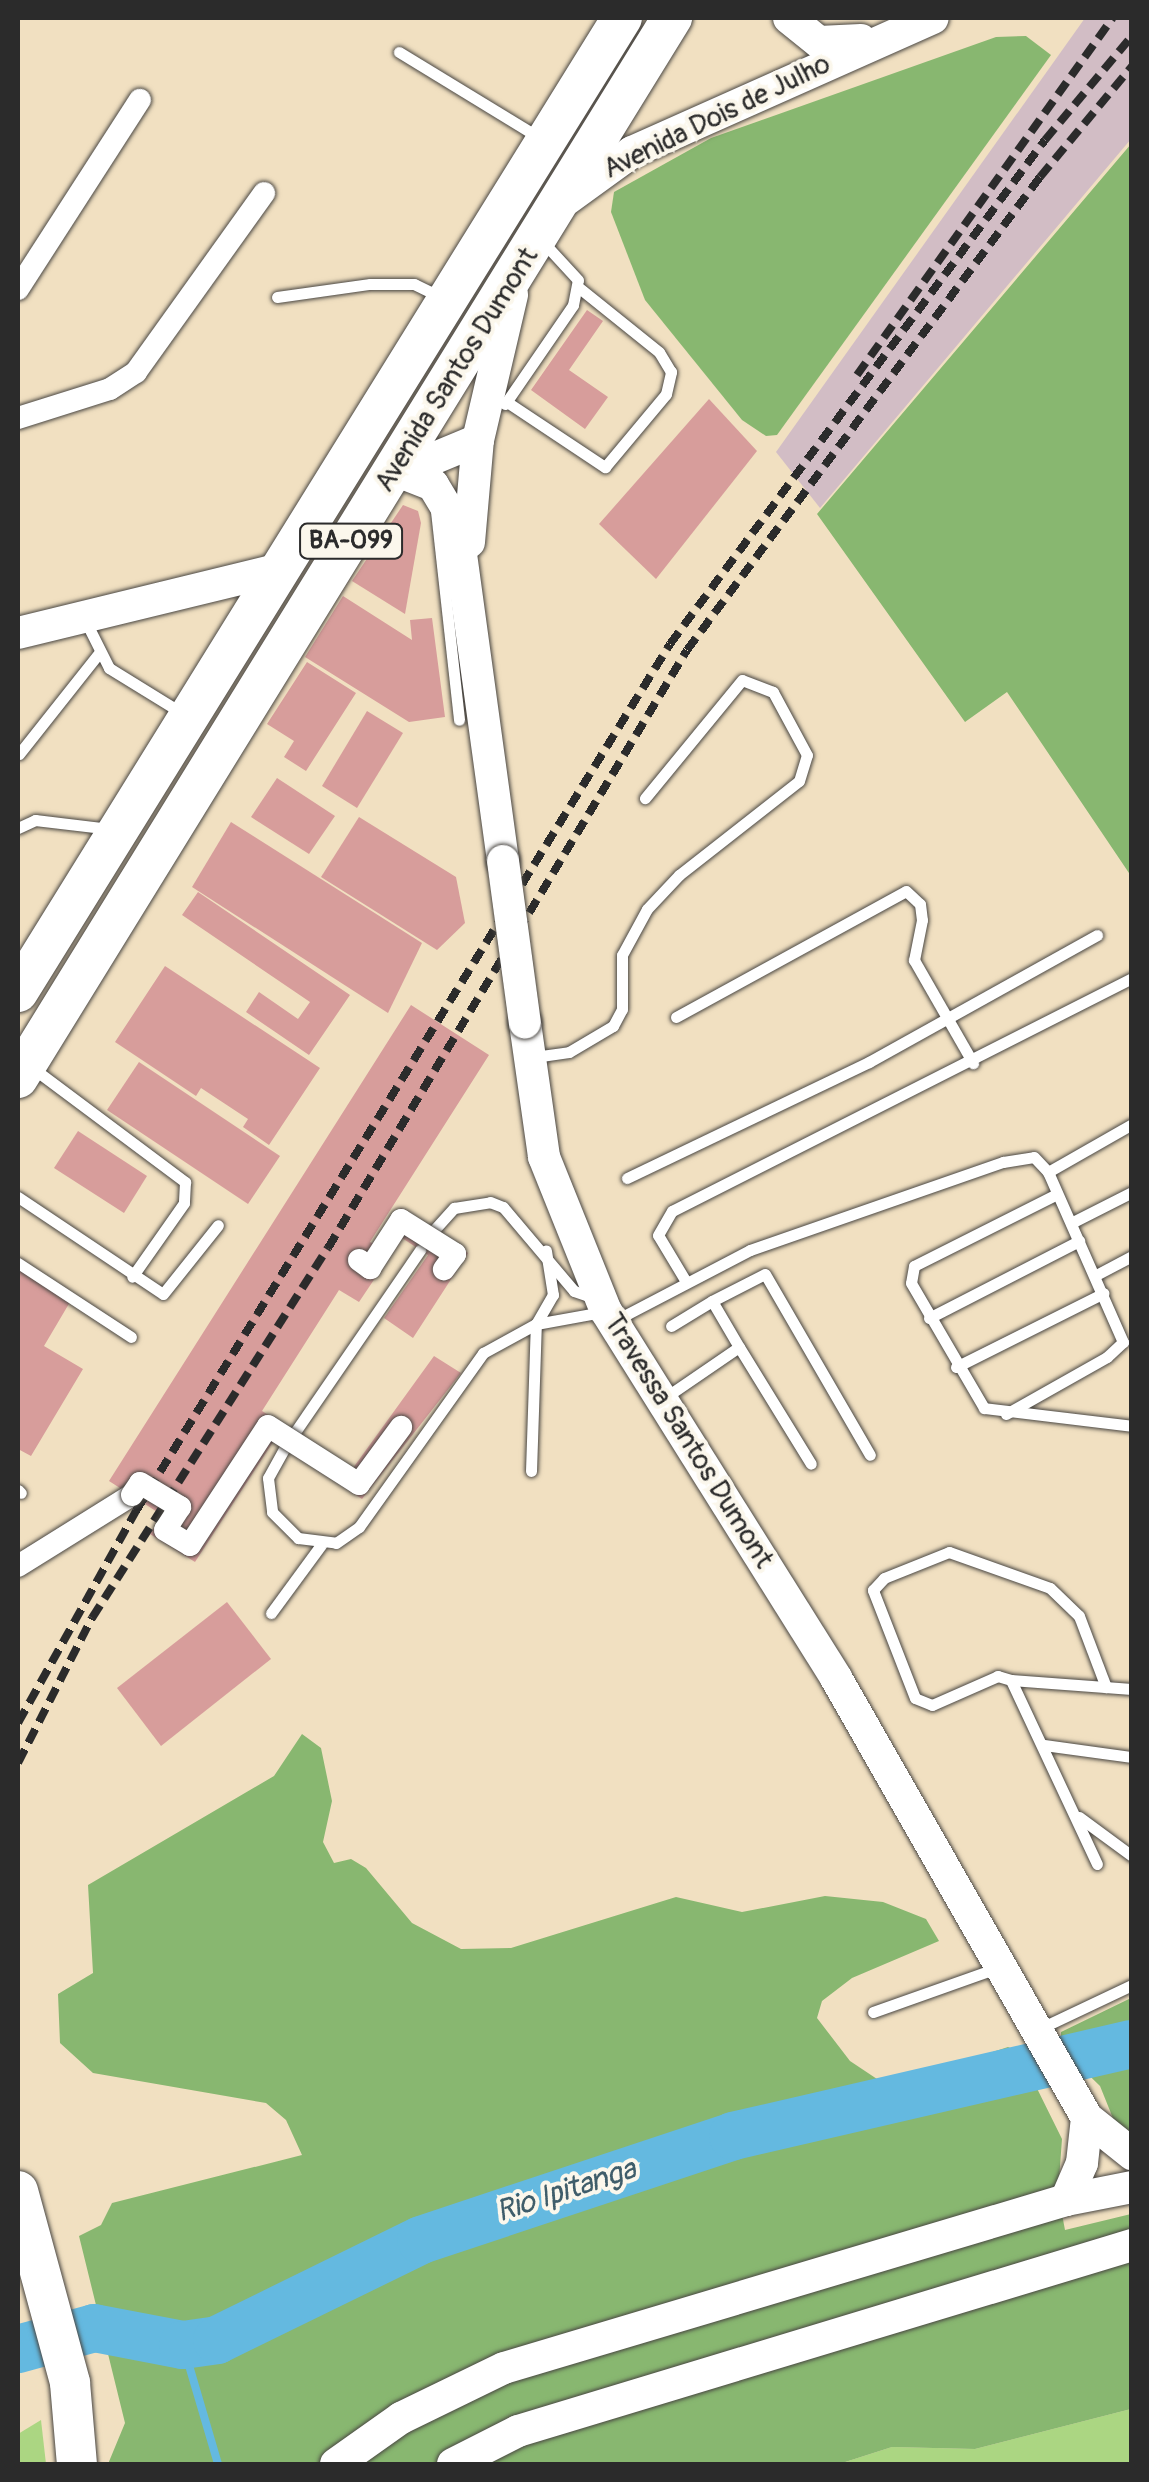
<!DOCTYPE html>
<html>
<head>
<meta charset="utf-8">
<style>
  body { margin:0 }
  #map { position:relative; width:1149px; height:2482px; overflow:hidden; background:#f1e0c1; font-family:Pangolin,sans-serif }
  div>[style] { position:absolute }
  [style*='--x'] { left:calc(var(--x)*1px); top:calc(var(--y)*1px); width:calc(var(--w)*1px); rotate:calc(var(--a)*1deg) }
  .industrial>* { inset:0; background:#d2bdc5 }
  .green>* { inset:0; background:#abd682 }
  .forest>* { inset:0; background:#88b770 }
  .stream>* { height:8px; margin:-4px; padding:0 4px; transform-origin:4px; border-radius:4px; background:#64b9e0 }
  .river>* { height:48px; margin:-24px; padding:0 24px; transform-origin:24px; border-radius:24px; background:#64b9e0 }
  .building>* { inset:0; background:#d79d9b }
  .roads { filter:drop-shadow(0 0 2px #494642) drop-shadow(0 0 2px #494642) }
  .lane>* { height:11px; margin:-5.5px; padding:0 5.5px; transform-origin:5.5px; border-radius:5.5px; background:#fff }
  .street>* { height:22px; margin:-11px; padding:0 11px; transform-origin:11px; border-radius:11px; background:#fff }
  .secondary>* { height:32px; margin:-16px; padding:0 16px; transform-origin:16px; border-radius:16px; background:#fff }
  .highway>* { height:40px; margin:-20px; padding:0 20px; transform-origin:20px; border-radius:20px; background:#fff }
  .rail>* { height:8px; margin-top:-4px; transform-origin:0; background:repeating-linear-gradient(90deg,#2b2b2b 0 15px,transparent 0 23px) }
  .bridges { filter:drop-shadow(0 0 2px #494642) drop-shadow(0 0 2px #494642) }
  .street-bridge>* { height:22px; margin:-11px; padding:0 11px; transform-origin:11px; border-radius:11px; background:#fff }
  .secondary-bridge>* { height:32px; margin:-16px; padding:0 16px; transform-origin:16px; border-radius:16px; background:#fff }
  span { translate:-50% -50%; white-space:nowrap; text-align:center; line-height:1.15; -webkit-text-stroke:8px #fbf7ec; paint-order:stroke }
  .shield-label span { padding:2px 8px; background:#fbf7ec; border:2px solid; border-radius:8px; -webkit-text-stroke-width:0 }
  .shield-label { font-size:25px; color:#2b2b2b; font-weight:700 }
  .street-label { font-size:28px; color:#2b2b2b }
  .water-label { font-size:30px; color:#3f5d6a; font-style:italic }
  .frame { position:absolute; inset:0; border:20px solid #2b2b2b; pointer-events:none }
</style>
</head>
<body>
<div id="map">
  <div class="industrial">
    <div style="clip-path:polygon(1085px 18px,1131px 18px,1131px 139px,820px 508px,776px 452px)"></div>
  </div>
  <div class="green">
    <div style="clip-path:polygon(1131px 2409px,1131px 2464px,839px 2464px,892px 2447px,975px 2449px)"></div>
    <div style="clip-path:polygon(41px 2420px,46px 2464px,18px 2464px,18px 2434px)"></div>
  </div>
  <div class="forest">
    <div style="clip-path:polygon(1026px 36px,1051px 55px,777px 435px,766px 436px,742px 420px,645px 300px,611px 212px,614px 192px,711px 138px,996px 37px)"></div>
    <div style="clip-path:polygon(1131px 144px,1131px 876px,1007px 692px,965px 722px,817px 514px)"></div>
    <div style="clip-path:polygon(302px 1734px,321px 1748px,332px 1801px,323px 1842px,334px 1863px,351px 1859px,366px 1868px,412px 1923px,461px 1949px,511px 1948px,676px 1897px,742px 1912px,825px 1896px,883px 1902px,926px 1919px,939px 1941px,852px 1978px,822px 2001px,817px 2018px,850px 2061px,877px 2079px,910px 2079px,1008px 2047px,1019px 2052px,1062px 2139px,1058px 2193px,1065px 2230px,1131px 2214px,1131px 2409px,975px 2449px,892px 2447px,839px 2464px,108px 2464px,125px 2423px,79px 2236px,101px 2225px,112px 2203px,302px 2155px,286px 2120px,266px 2103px,93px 2073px,60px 2043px,58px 1994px,93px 1973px,88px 1885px,274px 1776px)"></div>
    <div style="clip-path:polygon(1131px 1998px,1131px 2163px,1100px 2086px,1061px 2048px,1061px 2032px)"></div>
  </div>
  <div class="stream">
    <div style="--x:183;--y:2345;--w:124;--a:73.6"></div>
  </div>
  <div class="river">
    <div style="--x:18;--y:2349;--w:79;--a:-15.4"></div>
    <div style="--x:94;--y:2328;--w:91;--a:10.8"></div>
    <div style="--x:183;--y:2345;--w:34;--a:-8"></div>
    <div style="--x:217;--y:2340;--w:227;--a:-26.1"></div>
    <div style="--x:421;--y:2240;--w:329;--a:-18.4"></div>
    <div style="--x:733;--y:2136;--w:409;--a:-13"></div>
  </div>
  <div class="building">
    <div style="clip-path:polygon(587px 310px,603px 321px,569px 370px,608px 397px,585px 429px,531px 390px)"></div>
    <div style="clip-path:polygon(709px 399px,757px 451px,656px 579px,599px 524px)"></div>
    <div style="clip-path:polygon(403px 505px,418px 511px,421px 523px,405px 614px,352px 581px)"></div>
    <div style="clip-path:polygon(343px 596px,412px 640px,410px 620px,432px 618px,445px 717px,409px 722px,305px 657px)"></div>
    <div style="clip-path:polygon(307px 662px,356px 693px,306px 771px,284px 757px,294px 741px,267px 724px)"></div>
    <div style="clip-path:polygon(367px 711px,403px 733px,357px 808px,322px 786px)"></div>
    <div style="clip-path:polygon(277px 778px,335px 816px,309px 854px,251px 817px)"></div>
    <div style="clip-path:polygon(359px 817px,456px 877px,465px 923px,437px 950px,321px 877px)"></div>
    <div style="clip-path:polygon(231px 822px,422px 943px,388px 1013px,192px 887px)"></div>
    <div style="clip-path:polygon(198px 892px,350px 995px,309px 1055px,246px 1012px,259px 992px,298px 1019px,310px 1002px,182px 915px)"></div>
    <div style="clip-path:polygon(165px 966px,320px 1068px,269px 1145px,243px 1127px,248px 1119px,201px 1088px,196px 1096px,115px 1042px)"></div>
    <div style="clip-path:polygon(411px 1005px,489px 1055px,370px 1242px,376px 1245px,401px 1208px,468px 1253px,413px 1338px,384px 1318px,428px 1255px,402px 1238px,359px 1302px,339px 1290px,262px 1411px,353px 1468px,434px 1356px,461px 1373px,362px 1499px,273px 1442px,195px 1562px,150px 1534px,162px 1515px,109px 1481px)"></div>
    <div style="clip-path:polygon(139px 1062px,280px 1156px,248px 1204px,107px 1110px)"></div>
    <div style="clip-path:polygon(78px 1131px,147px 1176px,124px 1213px,54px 1168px)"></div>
    <div style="clip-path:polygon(18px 1268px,70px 1302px,44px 1346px,83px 1369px,31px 1456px,18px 1449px)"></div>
    <div style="clip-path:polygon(227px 1602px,271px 1659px,161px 1746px,117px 1688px)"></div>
  </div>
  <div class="roads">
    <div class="lane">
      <div style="--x:399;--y:52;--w:163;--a:31.4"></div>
      <div style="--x:277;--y:297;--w:94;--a:-8"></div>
      <div style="--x:370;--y:284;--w:44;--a:0"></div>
      <div style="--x:414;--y:284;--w:28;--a:26"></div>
      <div style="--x:507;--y:402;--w:118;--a:33.6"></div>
      <div style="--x:605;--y:467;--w:95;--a:-50.1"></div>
      <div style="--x:666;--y:394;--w:23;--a:-77"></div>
      <div style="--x:671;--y:372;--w:23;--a:-121"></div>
      <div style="--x:659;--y:352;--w:105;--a:-141.2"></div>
      <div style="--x:505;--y:404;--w:120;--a:-55.5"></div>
      <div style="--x:573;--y:305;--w:25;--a:-79"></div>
      <div style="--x:578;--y:280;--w:50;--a:-132.6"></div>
      <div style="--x:436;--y:511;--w:210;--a:83.7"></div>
      <div style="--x:84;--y:618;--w:56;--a:63.4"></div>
      <div style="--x:109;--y:668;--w:86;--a:31.7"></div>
      <div style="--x:19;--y:754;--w:129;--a:-51.6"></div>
      <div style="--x:18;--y:828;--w:19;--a:-25"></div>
      <div style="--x:35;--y:820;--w:77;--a:6.8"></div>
      <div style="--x:676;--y:1017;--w:262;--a:-28.7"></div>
      <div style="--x:906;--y:891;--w:19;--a:43"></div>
      <div style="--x:920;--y:904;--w:16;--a:83"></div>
      <div style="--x:922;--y:920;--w:41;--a:101.3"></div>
      <div style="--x:914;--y:960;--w:119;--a:60.2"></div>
      <div style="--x:534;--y:1057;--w:35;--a:-8"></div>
      <div style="--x:569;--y:1052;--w:51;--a:-30.6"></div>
      <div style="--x:613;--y:1026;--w:19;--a:-62"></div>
      <div style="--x:622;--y:1009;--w:54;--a:-90"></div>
      <div style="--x:622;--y:955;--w:52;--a:-61.5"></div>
      <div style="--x:647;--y:909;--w:47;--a:-46.7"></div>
      <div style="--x:679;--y:875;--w:152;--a:-38.1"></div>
      <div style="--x:799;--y:781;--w:27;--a:-73"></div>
      <div style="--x:807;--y:755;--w:72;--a:-118.4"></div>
      <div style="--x:773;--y:692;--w:33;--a:-159"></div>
      <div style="--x:742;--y:680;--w:153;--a:129.4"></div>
      <div style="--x:34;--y:1069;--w:189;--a:36.8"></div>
      <div style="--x:185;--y:1182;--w:21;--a:93"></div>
      <div style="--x:184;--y:1203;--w:90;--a:125.1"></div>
      <div style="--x:1048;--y:1172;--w:97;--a:-29.7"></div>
      <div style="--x:627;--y:1178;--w:268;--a:-25.6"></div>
      <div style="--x:869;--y:1062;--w:261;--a:-29.1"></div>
      <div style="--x:1057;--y:1194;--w:160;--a:153.3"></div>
      <div style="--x:914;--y:1266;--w:17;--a:100"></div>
      <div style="--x:911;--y:1283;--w:145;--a:59.7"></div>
      <div style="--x:984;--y:1408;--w:149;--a:6.9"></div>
      <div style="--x:18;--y:1197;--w:174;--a:33.8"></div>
      <div style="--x:163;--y:1294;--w:88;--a:-51.4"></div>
      <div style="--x:1071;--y:1223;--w:68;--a:-26.9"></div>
      <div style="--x:434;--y:1230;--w:30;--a:-48"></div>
      <div style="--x:454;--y:1208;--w:36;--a:-9"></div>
      <div style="--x:490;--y:1202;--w:14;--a:21"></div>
      <div style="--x:503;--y:1207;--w:110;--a:49.8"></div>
      <div style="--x:574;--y:1291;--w:24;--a:19"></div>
      <div style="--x:18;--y:1263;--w:135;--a:33.2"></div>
      <div style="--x:1096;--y:1275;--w:41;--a:-27.8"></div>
      <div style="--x:685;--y:1280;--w:52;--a:-121"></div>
      <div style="--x:658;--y:1235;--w:28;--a:-60"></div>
      <div style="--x:672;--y:1211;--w:516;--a:-26.86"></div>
      <div style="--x:929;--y:1318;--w:169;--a:-27.2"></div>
      <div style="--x:616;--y:1320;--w:151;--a:-27.6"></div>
      <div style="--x:750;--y:1250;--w:268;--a:-19.2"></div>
      <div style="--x:1003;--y:1162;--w:31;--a:-9"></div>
      <div style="--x:1034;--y:1157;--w:21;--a:47"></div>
      <div style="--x:1048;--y:1172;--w:186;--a:66.2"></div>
      <div style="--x:1123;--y:1342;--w:22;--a:137"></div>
      <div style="--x:1107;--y:1357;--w:116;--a:150.6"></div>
      <div style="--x:671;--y:1326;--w:48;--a:-31.4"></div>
      <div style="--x:739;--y:1347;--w:137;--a:58.4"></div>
      <div style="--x:956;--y:1367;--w:165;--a:-26.6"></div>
      <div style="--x:663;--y:1399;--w:92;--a:-34.4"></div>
      <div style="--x:739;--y:1347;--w:53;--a:-120.4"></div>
      <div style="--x:712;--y:1301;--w:59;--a:-27"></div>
      <div style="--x:765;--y:1274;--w:209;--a:59.9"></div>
      <div style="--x:295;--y:1432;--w:221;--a:-55.5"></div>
      <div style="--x:284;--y:1449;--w:33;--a:119"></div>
      <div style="--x:268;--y:1478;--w:34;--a:83"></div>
      <div style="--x:272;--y:1512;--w:37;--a:45"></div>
      <div style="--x:298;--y:1538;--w:38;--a:7"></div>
      <div style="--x:336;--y:1543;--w:28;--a:-35"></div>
      <div style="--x:359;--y:1527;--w:214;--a:-54.5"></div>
      <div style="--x:483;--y:1353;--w:60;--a:-28.7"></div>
      <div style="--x:536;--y:1324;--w:68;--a:-10.2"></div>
      <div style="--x:531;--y:1471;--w:147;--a:-88.1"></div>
      <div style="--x:536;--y:1324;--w:34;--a:-60"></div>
      <div style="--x:553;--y:1295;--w:45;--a:-99"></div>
      <div style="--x:18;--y:1490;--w:4;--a:45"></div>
      <div style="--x:271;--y:1613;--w:84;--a:-53.7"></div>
      <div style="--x:1011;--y:1680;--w:121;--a:4.3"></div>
      <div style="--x:1044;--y:1745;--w:89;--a:7.8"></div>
      <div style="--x:1079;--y:1817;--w:66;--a:36.3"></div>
      <div style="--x:1097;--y:1864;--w:203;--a:-115.1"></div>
      <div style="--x:1011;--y:1680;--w:14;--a:-163"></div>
      <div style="--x:998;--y:1676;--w:72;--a:156.3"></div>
      <div style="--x:932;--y:1705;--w:18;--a:-158"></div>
      <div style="--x:915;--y:1698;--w:116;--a:-111.3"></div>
      <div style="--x:873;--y:1590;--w:16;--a:-47"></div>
      <div style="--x:884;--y:1578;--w:70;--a:-21.8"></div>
      <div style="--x:949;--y:1552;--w:107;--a:19.6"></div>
      <div style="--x:1050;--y:1588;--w:40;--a:44"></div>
      <div style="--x:1079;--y:1616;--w:76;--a:69.2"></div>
      <div style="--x:873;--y:2012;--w:132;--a:-19.5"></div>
      <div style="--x:1041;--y:2028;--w:101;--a:-25.3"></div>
    </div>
    <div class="street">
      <div style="--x:18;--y:289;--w:225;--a:-57.2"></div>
      <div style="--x:18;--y:418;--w:96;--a:-17.5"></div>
      <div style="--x:110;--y:389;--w:31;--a:-33"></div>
      <div style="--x:136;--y:372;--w:220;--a:-54.4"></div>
      <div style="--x:18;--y:1566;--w:134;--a:-31.9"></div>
    </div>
    <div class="secondary">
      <div style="--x:789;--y:18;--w:38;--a:39"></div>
      <div style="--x:819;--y:42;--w:42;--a:-2.7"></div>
      <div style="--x:567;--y:199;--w:80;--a:-35.9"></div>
      <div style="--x:632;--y:152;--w:329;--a:-24"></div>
      <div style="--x:395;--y:470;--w:41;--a:21.5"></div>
      <div style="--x:433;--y:485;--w:47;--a:59"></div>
      <div style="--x:457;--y:525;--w:339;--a:82.2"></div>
      <div style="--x:406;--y:470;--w:78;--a:-22.6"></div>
      <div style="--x:469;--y:542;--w:102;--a:-85"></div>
      <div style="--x:478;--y:440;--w:149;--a:-76.8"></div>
      <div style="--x:18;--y:633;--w:274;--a:-13.7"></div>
      <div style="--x:525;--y:1023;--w:135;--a:81.9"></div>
      <div style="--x:544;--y:1157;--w:166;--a:68.1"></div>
      <div style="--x:606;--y:1311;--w:433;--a:57.9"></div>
      <div style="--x:836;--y:1678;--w:507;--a:60.3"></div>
      <div style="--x:1087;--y:2118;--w:58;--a:38.7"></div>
      <div style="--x:1066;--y:2200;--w:40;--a:-66.6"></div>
      <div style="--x:1082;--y:2163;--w:45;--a:-83.7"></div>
      <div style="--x:336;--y:2464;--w:80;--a:-35.3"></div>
      <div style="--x:401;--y:2418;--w:114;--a:-25.9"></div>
      <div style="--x:504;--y:2368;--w:587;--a:-16.64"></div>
      <div style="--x:1066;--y:2200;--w:67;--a:-11.1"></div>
      <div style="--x:453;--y:2464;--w:73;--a:-26.9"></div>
      <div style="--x:518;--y:2431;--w:642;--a:-16.85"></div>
    </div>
    <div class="highway">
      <div style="--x:18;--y:992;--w:1146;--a:-58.2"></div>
      <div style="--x:18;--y:1078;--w:1246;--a:-58.33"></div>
      <div style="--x:18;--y:2191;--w:199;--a:74.8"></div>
      <div style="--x:70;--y:2383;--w:81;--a:85.1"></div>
    </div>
  </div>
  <div class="rail">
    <div style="--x:857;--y:375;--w:439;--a:-54.4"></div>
    <div style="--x:18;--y:1723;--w:243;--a:-60.9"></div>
    <div style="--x:136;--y:1511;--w:1018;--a:-58.37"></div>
    <div style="--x:670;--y:644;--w:628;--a:-53.35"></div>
    <div style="--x:1045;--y:140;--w:136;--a:-50.1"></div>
    <div style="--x:18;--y:1763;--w:163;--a:-63"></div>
    <div style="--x:92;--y:1618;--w:439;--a:-57.5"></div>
    <div style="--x:328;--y:1248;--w:697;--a:-59.02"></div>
    <div style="--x:687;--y:650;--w:590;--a:-53.27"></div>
    <div style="--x:1040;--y:177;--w:144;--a:-50.3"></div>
  </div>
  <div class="bridges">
    <div class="street-bridge">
      <div style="--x:359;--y:1260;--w:14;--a:36"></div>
      <div style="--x:370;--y:1268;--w:57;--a:-57.1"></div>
      <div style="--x:401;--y:1220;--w:64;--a:32.2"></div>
      <div style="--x:455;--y:1254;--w:19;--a:126"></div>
      <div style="--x:132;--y:1495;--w:14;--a:-56"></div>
      <div style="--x:140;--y:1483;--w:47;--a:31"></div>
      <div style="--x:180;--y:1507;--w:27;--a:123"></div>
      <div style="--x:165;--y:1530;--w:29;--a:31"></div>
      <div style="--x:190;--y:1545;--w:142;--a:-56.8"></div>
      <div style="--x:268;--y:1426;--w:108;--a:32.5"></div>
      <div style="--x:359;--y:1484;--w:71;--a:-53.6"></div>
    </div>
    <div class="secondary-bridge">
      <div style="--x:503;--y:861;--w:163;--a:82.3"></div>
    </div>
  </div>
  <div class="shield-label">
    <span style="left:351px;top:541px">BA-099</span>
  </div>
  <div class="street-label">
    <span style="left:717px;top:117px;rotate:-26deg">Avenida Dois de Julho</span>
    <span style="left:457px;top:370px;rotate:-58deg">Avenida Santos Dumont</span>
    <span style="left:688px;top:1441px;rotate:58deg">Travessa Santos Dumont</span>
  </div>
  <div class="water-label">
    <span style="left:566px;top:2191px;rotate:-18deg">Rio Ipitanga</span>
  </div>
  <div class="frame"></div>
</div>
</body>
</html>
